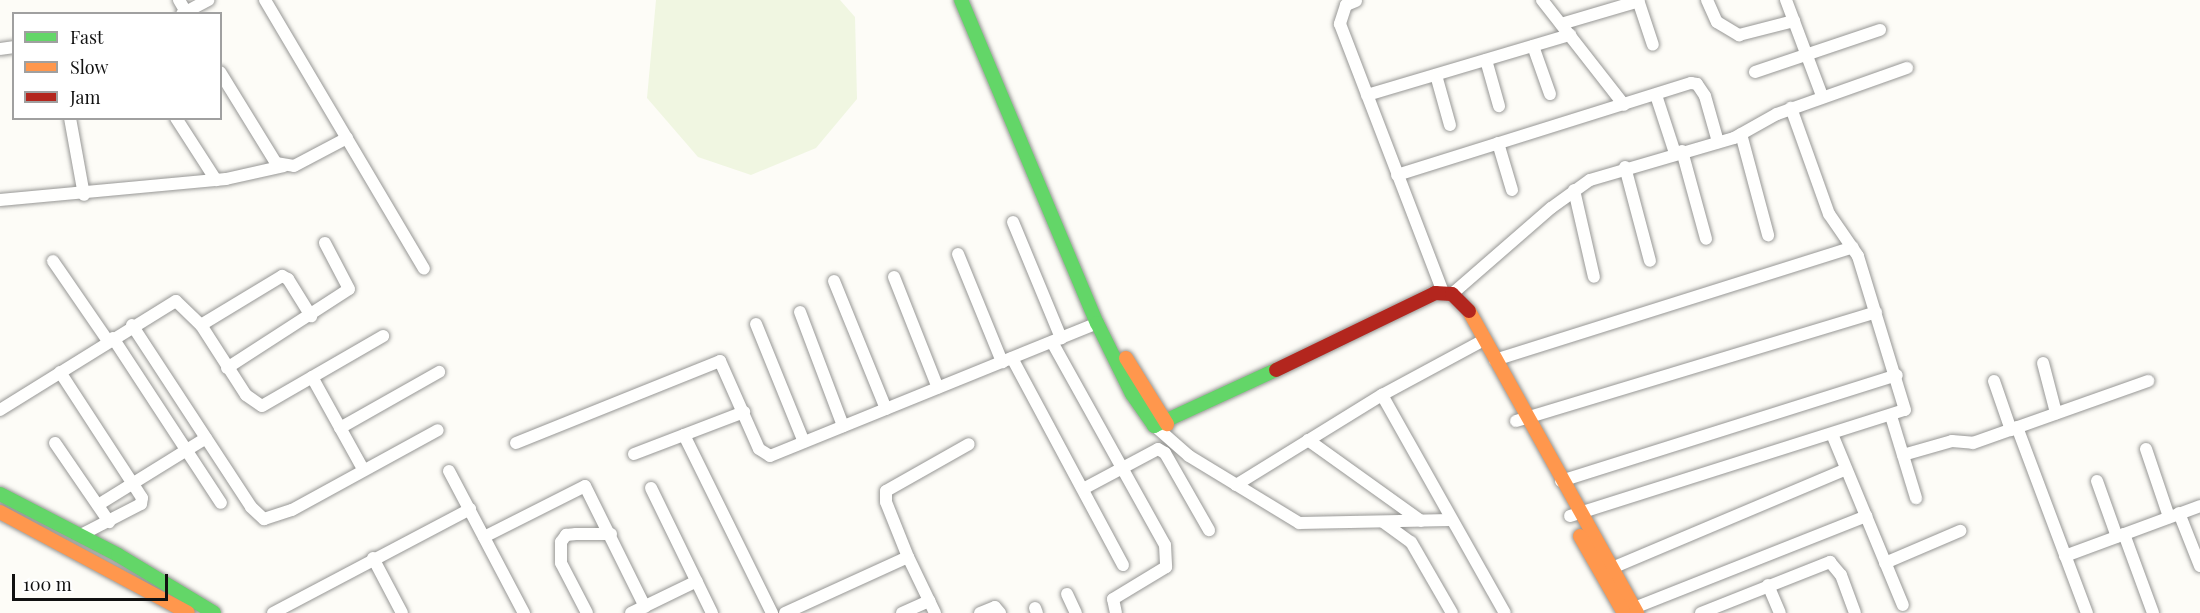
<!DOCTYPE html>
<html>
<head>
<meta charset="utf-8">
<style>
  body { margin:0 }
  #map { position:relative; width:2200px; height:613px; overflow:hidden; background:#fdfcf7; font-family:"Playfair Display",serif }
  div>[style] { position:absolute }
  [style*='--x'] { left:calc(var(--x)*1px); top:calc(var(--y)*1px); width:calc(var(--w)*1px); rotate:calc(var(--a)*1deg) }
  .pitch>* { inset:0; background:#f0f6e1 }
  .roads { filter:drop-shadow(0 0 2px #979795) drop-shadow(0 0 2px #979795) }
  .street>* { height:12px; margin:-6px; padding:0 6px; transform-origin:6px; border-radius:6px; background:#fffffe }
  .fast>* { height:14px; margin:-7px; padding:0 7px; transform-origin:7px; border-radius:7px; background:#63d668 }
  .slow>* { height:14px; margin:-7px; padding:0 7px; transform-origin:7px; border-radius:7px; background:#ff974d }
  .jam>* { height:14px; margin:-7px; padding:0 7px; transform-origin:7px; border-radius:7px; background:#b3261e }
  span { translate:-50% -50%; white-space:nowrap; text-align:center; line-height:1.15; -webkit-text-stroke:6px #fff; paint-order:stroke }
  .legend { position:absolute; left:12px; top:12px; width:210px; height:108px; box-sizing:border-box; background:#fff; border:2px solid #a0a0a0; margin:0; padding:8px 10px; list-style:none; font-size:18px; color:#111 }
  .legend li { display:flex; align-items:center; gap:12px; height:30px }
  .legend b { width:30px; border:2px solid #a0a0a0 }
  .scale { position:absolute; left:12px; top:574px; width:156px; height:27px; box-sizing:border-box; border:3px solid #111; border-top:0; padding-left:8px; font-size:18px; line-height:21px; white-space:nowrap; color:#111; -webkit-text-stroke:4px #fff; paint-order:stroke }
</style>
</head>
<body>
<div id="map">
  <div class="pitch">
    <div style="clip-path:polygon(656px 0,840px 0,855px 17px,857px 99px,816px 148px,751px 175px,698px 157px,647px 98px)"></div>
  </div>
  <div class="roads">
    <div class="street">
      <div style="--x:179;--y:0;--w:16;--a:60"></div>
      <div style="--x:265;--y:0;--w:312;--a:59.4"></div>
      <div style="--x:1542;--y:0;--w:133;--a:52"></div>
      <div style="--x:1638;--y:0;--w:47;--a:71.6"></div>
      <div style="--x:1707;--y:0;--w:24;--a:66"></div>
      <div style="--x:1717;--y:22;--w:26;--a:31"></div>
      <div style="--x:1739;--y:35;--w:57;--a:-14.3"></div>
      <div style="--x:1786;--y:0;--w:103;--a:69.4"></div>
      <div style="--x:1356;--y:1;--w:11;--a:158"></div>
      <div style="--x:1346;--y:5;--w:20;--a:108"></div>
      <div style="--x:1340;--y:24;--w:287;--a:69"></div>
      <div style="--x:182;--y:14;--w:30;--a:-28"></div>
      <div style="--x:1561;--y:24;--w:81;--a:-16.4"></div>
      <div style="--x:1533;--y:46;--w:51;--a:70.5"></div>
      <div style="--x:0;--y:49;--w:14;--a:-8"></div>
      <div style="--x:1486;--y:60;--w:48;--a:74.2"></div>
      <div style="--x:220;--y:72;--w:107;--a:58.4"></div>
      <div style="--x:276;--y:163;--w:18;--a:9"></div>
      <div style="--x:294;--y:166;--w:60;--a:-27.8"></div>
      <div style="--x:1755;--y:72;--w:132;--a:-18.6"></div>
      <div style="--x:1436;--y:75;--w:52;--a:74.4"></div>
      <div style="--x:1367;--y:95;--w:212;--a:-16.5"></div>
      <div style="--x:1656;--y:95;--w:61;--a:71.9"></div>
      <div style="--x:70;--y:118;--w:78;--a:79.7"></div>
      <div style="--x:176;--y:118;--w:74;--a:57.2"></div>
      <div style="--x:1741;--y:134;--w:105;--a:75"></div>
      <div style="--x:1498;--y:143;--w:49;--a:73.4"></div>
      <div style="--x:1682;--y:151;--w:91;--a:74.7"></div>
      <div style="--x:1625;--y:167;--w:97;--a:75.1"></div>
      <div style="--x:1397;--y:175;--w:308;--a:-17.4"></div>
      <div style="--x:1691;--y:83;--w:6;--a:9"></div>
      <div style="--x:1697;--y:84;--w:14;--a:56"></div>
      <div style="--x:1705;--y:96;--w:48;--a:74.2"></div>
      <div style="--x:1574;--y:190;--w:89;--a:77.1"></div>
      <div style="--x:0;--y:200;--w:227;--a:-5.3"></div>
      <div style="--x:226;--y:179;--w:59;--a:-12.6"></div>
      <div style="--x:1013;--y:222;--w:126;--a:67.5"></div>
      <div style="--x:958;--y:254;--w:117;--a:67.8"></div>
      <div style="--x:53;--y:261;--w:97;--a:55.5"></div>
      <div style="--x:894;--y:277;--w:119;--a:68.4"></div>
      <div style="--x:834;--y:281;--w:138;--a:67.9"></div>
      <div style="--x:1452;--y:294;--w:131;--a:-41"></div>
      <div style="--x:1551;--y:208;--w:48;--a:-35.7"></div>
      <div style="--x:1590;--y:180;--w:150;--a:-16.3"></div>
      <div style="--x:1734;--y:138;--w:49;--a:-29.2"></div>
      <div style="--x:1777;--y:114;--w:138;--a:-19.5"></div>
      <div style="--x:800;--y:312;--w:122;--a:69.3"></div>
      <div style="--x:756;--y:324;--w:127;--a:67.9"></div>
      <div style="--x:132;--y:325;--w:217;--a:56.8"></div>
      <div style="--x:251;--y:507;--w:18;--a:43"></div>
      <div style="--x:264;--y:519;--w:29;--a:-18"></div>
      <div style="--x:292;--y:510;--w:166;--a:-28.7"></div>
      <div style="--x:201;--y:325;--w:95;--a:-31.2"></div>
      <div style="--x:282;--y:276;--w:7;--a:27"></div>
      <div style="--x:288;--y:279;--w:44;--a:58.1"></div>
      <div style="--x:113;--y:338;--w:197;--a:56.8"></div>
      <div style="--x:1052;--y:342;--w:232;--a:60.9"></div>
      <div style="--x:1165;--y:545;--w:22;--a:87"></div>
      <div style="--x:1166;--y:567;--w:62;--a:148.9"></div>
      <div style="--x:1113;--y:599;--w:14;--a:78"></div>
      <div style="--x:1012;--y:358;--w:235;--a:61.8"></div>
      <div style="--x:1495;--y:360;--w:375;--a:-17.5"></div>
      <div style="--x:2043;--y:363;--w:52;--a:75.4"></div>
      <div style="--x:227;--y:368;--w:145;--a:-32.9"></div>
      <div style="--x:349;--y:289;--w:52;--a:-117.6"></div>
      <div style="--x:60;--y:372;--w:150;--a:56.9"></div>
      <div style="--x:142;--y:498;--w:6;--a:99"></div>
      <div style="--x:141;--y:504;--w:68;--a:152.7"></div>
      <div style="--x:312;--y:377;--w:105;--a:61"></div>
      <div style="--x:1994;--y:381;--w:52;--a:70.9"></div>
      <div style="--x:1382;--y:395;--w:250;--a:60.6"></div>
      <div style="--x:0;--y:410;--w:207;--a:-31.8"></div>
      <div style="--x:176;--y:301;--w:35;--a:44"></div>
      <div style="--x:201;--y:325;--w:83;--a:57.3"></div>
      <div style="--x:246;--y:395;--w:19;--a:35"></div>
      <div style="--x:262;--y:406;--w:140;--a:-30"></div>
      <div style="--x:1891;--y:416;--w:86;--a:73"></div>
      <div style="--x:1516;--y:421;--w:376;--a:-16.8"></div>
      <div style="--x:1156;--y:427;--w:44;--a:41.3"></div>
      <div style="--x:1189;--y:456;--w:129;--a:31.3"></div>
      <div style="--x:1299;--y:523;--w:152;--a:-1.1"></div>
      <div style="--x:2017;--y:427;--w:199;--a:69.4"></div>
      <div style="--x:340;--y:428;--w:114;--a:-29.5"></div>
      <div style="--x:1832;--y:434;--w:185;--a:67.5"></div>
      <div style="--x:684;--y:435;--w:199;--a:63.7"></div>
      <div style="--x:1308;--y:440;--w:139;--a:35.6"></div>
      <div style="--x:55;--y:443;--w:96;--a:55.6"></div>
      <div style="--x:516;--y:443;--w:220;--a:-21.9"></div>
      <div style="--x:720;--y:361;--w:96;--a:66.1"></div>
      <div style="--x:759;--y:449;--w:13;--a:32"></div>
      <div style="--x:770;--y:456;--w:353;--a:-22.1"></div>
      <div style="--x:2146;--y:449;--w:72;--a:71.3"></div>
      <div style="--x:634;--y:454;--w:118;--a:-20.9"></div>
      <div style="--x:1903;--y:455;--w:51;--a:-15.9"></div>
      <div style="--x:1952;--y:441;--w:21;--a:5"></div>
      <div style="--x:1973;--y:443;--w:186;--a:-19.5"></div>
      <div style="--x:449;--y:471;--w:161;--a:62.2"></div>
      <div style="--x:1561;--y:481;--w:352;--a:-17.5"></div>
      <div style="--x:2097;--y:481;--w:59;--a:70.3"></div>
      <div style="--x:1236;--y:485;--w:172;--a:-31.7"></div>
      <div style="--x:1382;--y:395;--w:109;--a:-28.4"></div>
      <div style="--x:651;--y:488;--w:139;--a:64"></div>
      <div style="--x:1083;--y:489;--w:85;--a:-28.1"></div>
      <div style="--x:1158;--y:449;--w:8;--a:30"></div>
      <div style="--x:1165;--y:453;--w:89;--a:60.3"></div>
      <div style="--x:98;--y:505;--w:127;--a:-31.8"></div>
      <div style="--x:2179;--y:513;--w:57;--a:68.4"></div>
      <div style="--x:1570;--y:516;--w:351;--a:-17.6"></div>
      <div style="--x:1905;--y:410;--w:161;--a:-107"></div>
      <div style="--x:1858;--y:256;--w:51;--a:-124.6"></div>
      <div style="--x:1829;--y:214;--w:113;--a:-109.7"></div>
      <div style="--x:1383;--y:522;--w:34;--a:36"></div>
      <div style="--x:1411;--y:542;--w:82;--a:60"></div>
      <div style="--x:2124;--y:534;--w:84;--a:69.8"></div>
      <div style="--x:484;--y:537;--w:113;--a:-26.8"></div>
      <div style="--x:585;--y:486;--w:135;--a:63.6"></div>
      <div style="--x:2065;--y:556;--w:144;--a:-20.3"></div>
      <div style="--x:373;--y:558;--w:62;--a:62.2"></div>
      <div style="--x:1885;--y:563;--w:82;--a:-23.1"></div>
      <div style="--x:1612;--y:568;--w:254;--a:-22.9"></div>
      <div style="--x:1768;--y:585;--w:30;--a:67"></div>
      <div style="--x:1067;--y:594;--w:21;--a:65"></div>
      <div style="--x:1035;--y:608;--w:5;--a:68"></div>
      <div style="--x:1634;--y:608;--w:250;--a:-21.6"></div>
      <div style="--x:273;--y:613;--w:223;--a:-27.8"></div>
      <div style="--x:587;--y:613;--w:56;--a:-117.5"></div>
      <div style="--x:561;--y:563;--w:21;--a:-90"></div>
      <div style="--x:561;--y:542;--w:9;--a:-54"></div>
      <div style="--x:566;--y:535;--w:10;--a:-6"></div>
      <div style="--x:576;--y:534;--w:35;--a:0"></div>
      <div style="--x:631;--y:613;--w:73;--a:-25.9"></div>
      <div style="--x:785;--y:613;--w:135;--a:-24.5"></div>
      <div style="--x:902;--y:613;--w:30;--a:-24"></div>
      <div style="--x:935;--y:613;--w:62;--a:-115.7"></div>
      <div style="--x:908;--y:557;--w:59;--a:-111.8"></div>
      <div style="--x:886;--y:502;--w:11;--a:-90"></div>
      <div style="--x:886;--y:491;--w:95;--a:-29.5"></div>
      <div style="--x:980;--y:613;--w:16;--a:-22"></div>
      <div style="--x:995;--y:607;--w:8;--a:50"></div>
      <div style="--x:1701;--y:613;--w:139;--a:-21.6"></div>
      <div style="--x:1830;--y:562;--w:17;--a:50"></div>
      <div style="--x:1841;--y:575;--w:40;--a:69.8"></div>
    </div>
    <div class="fast">
      <div style="--x:961;--y:0;--w:350;--a:67.2"></div>
      <div style="--x:1097;--y:323;--w:79;--a:63.8"></div>
      <div style="--x:1132;--y:394;--w:39;--a:55"></div>
      <div style="--x:1154;--y:426;--w:134;--a:-24.7"></div>
      <div style="--x:0;--y:494;--w:133;--a:27.3"></div>
      <div style="--x:118;--y:555;--w:112;--a:31.1"></div>
    </div>
    <div class="slow">
      <div style="--x:1469;--y:311;--w:346;--a:60.9"></div>
      <div style="--x:1126;--y:358;--w:78;--a:58.2"></div>
      <div style="--x:0;--y:512;--w:213;--a:28.2"></div>
      <div style="--x:1580;--y:536;--w:89;--a:60.3"></div>
    </div>
    <div class="jam">
      <div style="--x:1276;--y:370;--w:177;--a:-25.8"></div>
      <div style="--x:1435;--y:293;--w:17;--a:3"></div>
      <div style="--x:1452;--y:294;--w:24;--a:45"></div>
    </div>
  </div>
  <ul class="legend">
  <li><b style="height:8px;background:#63d668"></b>Fast</li>
  <li><b style="height:8px;background:#ff974d"></b>Slow</li>
  <li><b style="height:8px;background:#b3261e"></b>Jam</li>
  </ul>
  <div class="scale">100 m</div>
</div>
</body>
</html>
